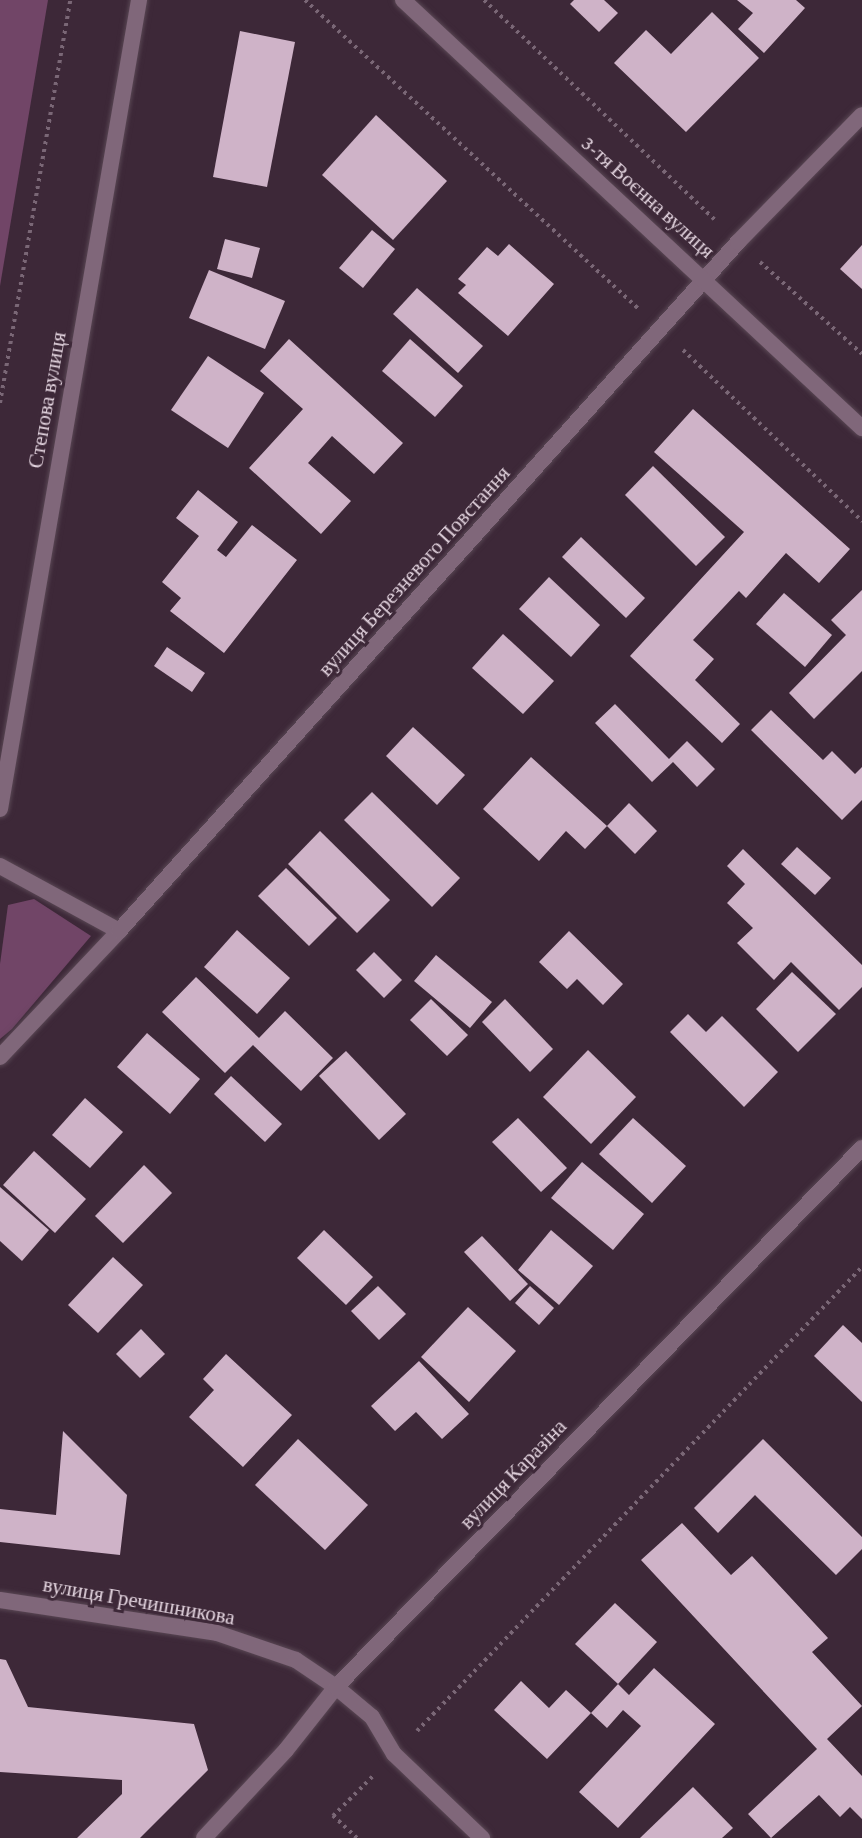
<!DOCTYPE html>
<html>
<head>
<meta charset="utf-8">
<style>
  body { margin:0 }
  #map { position:relative; width:862px; height:1838px; overflow:hidden; background:#3d2838; font-family:"Crimson Pro",serif }
  div>[style] { position:absolute }
  [style*='--x'] { left:calc(var(--x)*1px); top:calc(var(--y)*1px); width:calc(var(--w)*1px); rotate:calc(var(--a)*1deg) }
  .green>* { inset:0; background:#714567 }
  .building>* { inset:0; background:#cfb3c8 }
  .path>* { height:4px; margin-top:-2px; transform-origin:0; background:repeating-linear-gradient(90deg,#7a6776 0 3px,transparent 0 7.5px) }
  .roads { filter:drop-shadow(0 0 2px #594754) drop-shadow(0 0 2px #594754) }
  .service>* { height:16px; margin:-8px; padding:0 8px; transform-origin:8px; border-radius:8px; background:#80677a }
  .minor>* { height:16px; margin:-8px; padding:0 8px; transform-origin:8px; border-radius:8px; background:#80677a }
  .tertiary>* { height:16px; margin:-8px; padding:0 8px; transform-origin:8px; border-radius:8px; background:#80677a }
  .secondary>* { height:16px; margin:-8px; padding:0 8px; transform-origin:8px; border-radius:8px; background:#80677a }
  span { translate:-50% -50%; white-space:nowrap; text-align:center; line-height:1.15; -webkit-text-stroke:6px #3d2838; paint-order:stroke }
  .street-label { font-size:21px; color:#e2d3de }
</style>
</head>
<body>
<div id="map">
  <div class="green">
    <div style="clip-path:polygon(0 0,48px 0,0 286px)"></div>
    <div style="clip-path:polygon(34px 899px,91px 936px,12px 1029px,0 1039px,0 964px,8px 905px)"></div>
  </div>
  <div class="building">
    <div style="clip-path:polygon(574px 0,604px 0,618px 13px,599px 32px,570px 4px)"></div>
    <div style="clip-path:polygon(737px 0,796px 0,805px 8px,764px 53px,738px 29px,753px 13px)"></div>
    <div style="clip-path:polygon(712px 12px,759px 58px,686px 132px,614px 63px,646px 30px,671px 54px)"></div>
    <div style="clip-path:polygon(240px 31px,295px 42px,267px 187px,213px 177px)"></div>
    <div style="clip-path:polygon(376px 115px,447px 181px,393px 240px,322px 175px)"></div>
    <div style="clip-path:polygon(372px 230px,395px 249px,363px 288px,339px 268px)"></div>
    <div style="clip-path:polygon(225px 239px,260px 248px,252px 278px,217px 269px)"></div>
    <div style="clip-path:polygon(509px 244px,554px 284px,508px 336px,458px 293px,466px 285px,458px 279px,487px 247px,498px 256px)"></div>
    <div style="clip-path:polygon(862px 245px,862px 289px,840px 269px)"></div>
    <div style="clip-path:polygon(209px 270px,285px 301px,265px 349px,189px 318px)"></div>
    <div style="clip-path:polygon(417px 288px,483px 346px,458px 373px,393px 314px)"></div>
    <div style="clip-path:polygon(289px 339px,403px 443px,374px 474px,332px 436px,308px 463px,351px 501px,321px 534px,249px 468px,303px 409px,260px 371px)"></div>
    <div style="clip-path:polygon(410px 339px,463px 386px,435px 417px,382px 371px)"></div>
    <div style="clip-path:polygon(208px 356px,264px 393px,228px 448px,171px 410px)"></div>
    <div style="clip-path:polygon(693px 409px,850px 549px,819px 583px,786px 553px,746px 598px,739px 591px,693px 640px,714px 659px,695px 680px,740px 724px,722px 743px,630px 656px,744px 532px,654px 452px)"></div>
    <div style="clip-path:polygon(653px 466px,725px 537px,696px 566px,625px 495px)"></div>
    <div style="clip-path:polygon(198px 490px,238px 522px,217px 550px,226px 557px,252px 525px,297px 560px,224px 653px,170px 611px,181px 598px,162px 582px,199px 536px,176px 518px)"></div>
    <div style="clip-path:polygon(581px 537px,645px 598px,626px 618px,562px 557px)"></div>
    <div style="clip-path:polygon(549px 577px,600px 625px,571px 657px,519px 609px)"></div>
    <div style="clip-path:polygon(862px 590px,862px 671px,814px 719px,789px 693px,846px 635px,831px 620px)"></div>
    <div style="clip-path:polygon(784px 593px,832px 635px,805px 667px,756px 624px)"></div>
    <div style="clip-path:polygon(503px 634px,554px 681px,523px 714px,472px 668px)"></div>
    <div style="clip-path:polygon(167px 647px,205px 673px,192px 692px,154px 666px)"></div>
    <div style="clip-path:polygon(615px 704px,669px 759px,687px 741px,715px 769px,697px 787px,673px 762px,652px 782px,595px 723px)"></div>
    <div style="clip-path:polygon(771px 710px,823px 760px,832px 751px,855px 774px,862px 767px,862px 800px,842px 820px,751px 730px)"></div>
    <div style="clip-path:polygon(413px 727px,465px 775px,437px 805px,386px 756px)"></div>
    <div style="clip-path:polygon(531px 757px,607px 826px,585px 849px,566px 831px,539px 861px,483px 809px)"></div>
    <div style="clip-path:polygon(372px 792px,460px 878px,432px 907px,344px 820px)"></div>
    <div style="clip-path:polygon(629px 803px,657px 831px,635px 854px,607px 826px)"></div>
    <div style="clip-path:polygon(320px 831px,390px 900px,357px 933px,288px 864px)"></div>
    <div style="clip-path:polygon(797px 847px,831px 878px,815px 895px,781px 864px)"></div>
    <div style="clip-path:polygon(743px 849px,862px 965px,862px 987px,839px 1010px,791px 962px,774px 980px,737px 943px,753px 928px,727px 903px,745px 884px,727px 866px)"></div>
    <div style="clip-path:polygon(286px 868px,337px 918px,309px 946px,258px 896px)"></div>
    <div style="clip-path:polygon(237px 930px,290px 978px,257px 1014px,204px 967px)"></div>
    <div style="clip-path:polygon(569px 931px,623px 984px,603px 1005px,577px 979px,567px 989px,539px 962px)"></div>
    <div style="clip-path:polygon(374px 952px,402px 980px,384px 998px,356px 970px)"></div>
    <div style="clip-path:polygon(436px 955px,492px 1002px,470px 1028px,414px 981px)"></div>
    <div style="clip-path:polygon(792px 972px,836px 1014px,798px 1052px,756px 1009px)"></div>
    <div style="clip-path:polygon(196px 977px,259px 1038px,285px 1011px,333px 1058px,301px 1091px,253px 1045px,225px 1073px,162px 1012px)"></div>
    <div style="clip-path:polygon(431px 999px,468px 1035px,447px 1056px,410px 1020px)"></div>
    <div style="clip-path:polygon(505px 999px,553px 1049px,530px 1072px,482px 1022px)"></div>
    <div style="clip-path:polygon(688px 1014px,706px 1032px,722px 1016px,778px 1072px,744px 1107px,670px 1032px)"></div>
    <div style="clip-path:polygon(147px 1033px,200px 1079px,170px 1114px,117px 1067px)"></div>
    <div style="clip-path:polygon(588px 1050px,636px 1097px,591px 1144px,543px 1097px)"></div>
    <div style="clip-path:polygon(346px 1051px,406px 1114px,379px 1140px,319px 1076px)"></div>
    <div style="clip-path:polygon(231px 1076px,282px 1124px,265px 1142px,214px 1094px)"></div>
    <div style="clip-path:polygon(85px 1098px,123px 1132px,90px 1168px,52px 1135px)"></div>
    <div style="clip-path:polygon(518px 1118px,567px 1168px,541px 1192px,492px 1142px)"></div>
    <div style="clip-path:polygon(633px 1118px,686px 1166px,652px 1203px,599px 1154px)"></div>
    <div style="clip-path:polygon(34px 1151px,86px 1199px,55px 1233px,3px 1185px)"></div>
    <div style="clip-path:polygon(582px 1162px,644px 1214px,613px 1250px,551px 1198px)"></div>
    <div style="clip-path:polygon(144px 1165px,172px 1193px,123px 1243px,95px 1216px)"></div>
    <div style="clip-path:polygon(0 1187px,49px 1230px,22px 1261px,0 1241px)"></div>
    <div style="clip-path:polygon(324px 1230px,373px 1277px,346px 1305px,297px 1258px)"></div>
    <div style="clip-path:polygon(551px 1230px,593px 1266px,559px 1305px,518px 1270px)"></div>
    <div style="clip-path:polygon(482px 1236px,528px 1284px,510px 1301px,464px 1252px)"></div>
    <div style="clip-path:polygon(113px 1257px,143px 1285px,98px 1333px,68px 1305px)"></div>
    <div style="clip-path:polygon(378px 1286px,406px 1314px,379px 1340px,351px 1311px)"></div>
    <div style="clip-path:polygon(530px 1286px,554px 1308px,539px 1325px,515px 1303px)"></div>
    <div style="clip-path:polygon(468px 1307px,516px 1351px,469px 1402px,421px 1357px)"></div>
    <div style="clip-path:polygon(843px 1325px,862px 1343px,862px 1402px,814px 1356px)"></div>
    <div style="clip-path:polygon(141px 1329px,165px 1354px,140px 1378px,116px 1354px)"></div>
    <div style="clip-path:polygon(226px 1354px,292px 1415px,243px 1467px,189px 1417px,214px 1390px,203px 1379px)"></div>
    <div style="clip-path:polygon(419px 1361px,469px 1414px,442px 1439px,416px 1412px,395px 1431px,371px 1406px)"></div>
    <div style="clip-path:polygon(63px 1431px,127px 1495px,120px 1555px,0 1542px,0 1509px,56px 1515px)"></div>
    <div style="clip-path:polygon(298px 1439px,368px 1505px,325px 1550px,255px 1485px)"></div>
    <div style="clip-path:polygon(763px 1439px,862px 1537px,862px 1549px,836px 1575px,755px 1495px,718px 1533px,694px 1508px)"></div>
    <div style="clip-path:polygon(682px 1523px,731px 1575px,752px 1556px,828px 1638px,812px 1652px,862px 1706px,827px 1739px,862px 1776px,862px 1819px,850px 1807px,840px 1817px,819px 1795px,771px 1838px,748px 1814px,817px 1749px,641px 1560px)"></div>
    <div style="clip-path:polygon(615px 1603px,657px 1642px,618px 1684px,575px 1644px)"></div>
    <div style="clip-path:polygon(0 1659px,6px 1660px,28px 1707px,194px 1724px,208px 1770px,140px 1838px,77px 1838px,122px 1794px,122px 1780px,0 1772px)"></div>
    <div style="clip-path:polygon(654px 1668px,715px 1724px,618px 1828px,579px 1792px,641px 1726px,623px 1710px,607px 1728px,591px 1713px,618px 1684px,629px 1695px)"></div>
    <div style="clip-path:polygon(521px 1681px,549px 1708px,566px 1690px,591px 1713px,547px 1759px,494px 1710px)"></div>
    <div style="clip-path:polygon(693px 1787px,733px 1828px,722px 1838px,640px 1838px)"></div>
  </div>
  <div class="path">
    <div style="--x:305;--y:0;--w:454;--a:42.8"></div>
    <div style="--x:484;--y:0;--w:322;--a:43.6"></div>
    <div style="--x:760;--y:262;--w:137;--a:42"></div>
    <div style="--x:683;--y:350;--w:248;--a:43.7"></div>
    <div style="--x:0;--y:403;--w:409;--a:-80.1"></div>
    <div style="--x:417;--y:1731;--w:643;--a:-46.2"></div>
    <div style="--x:357;--y:1838;--w:33;--a:-137"></div>
    <div style="--x:333;--y:1816;--w:58;--a:-45"></div>
  </div>
  <div class="roads">
    <div class="service">
      <div style="--x:0;--y:866;--w:136;--a:28.6"></div>
    </div>
    <div class="minor">
      <div style="--x:0;--y:809;--w:821;--a:-80.25"></div>
      <div style="--x:0;--y:1057;--w:173;--a:-46.6"></div>
      <div style="--x:119;--y:931;--w:926;--a:-48.06"></div>
      <div style="--x:738;--y:242;--w:177;--a:-45.7"></div>
      <div style="--x:204;--y:1838;--w:120;--a:-47"></div>
      <div style="--x:286;--y:1750;--w:80;--a:-51.6"></div>
      <div style="--x:336;--y:1687;--w:47;--a:39.8"></div>
      <div style="--x:372;--y:1717;--w:43;--a:59.3"></div>
      <div style="--x:394;--y:1754;--w:122;--a:43.7"></div>
    </div>
    <div class="tertiary">
      <div style="--x:403;--y:0;--w:628;--a:43"></div>
    </div>
    <div class="secondary">
      <div style="--x:0;--y:1600;--w:219;--a:8.6"></div>
      <div style="--x:217;--y:1633;--w:83;--a:18.9"></div>
      <div style="--x:296;--y:1660;--w:48;--a:34"></div>
      <div style="--x:336;--y:1687;--w:753;--a:-45.7"></div>
    </div>
  </div>
  <div class="street-label">
    <span style="left:648px;top:197px;rotate:42deg">3-тя Воєнна вулиця</span>
    <span style="left:47px;top:400px;rotate:-80deg">Степова вулиця</span>
    <span style="left:414px;top:571px;rotate:-48deg">вулиця Березневого Повстання</span>
    <span style="left:513px;top:1474px;rotate:-46deg">вулиця Каразіна</span>
    <span style="left:139px;top:1601px;rotate:10deg">вулиця Гречишникова</span>
  </div>
</div>
</body>
</html>
